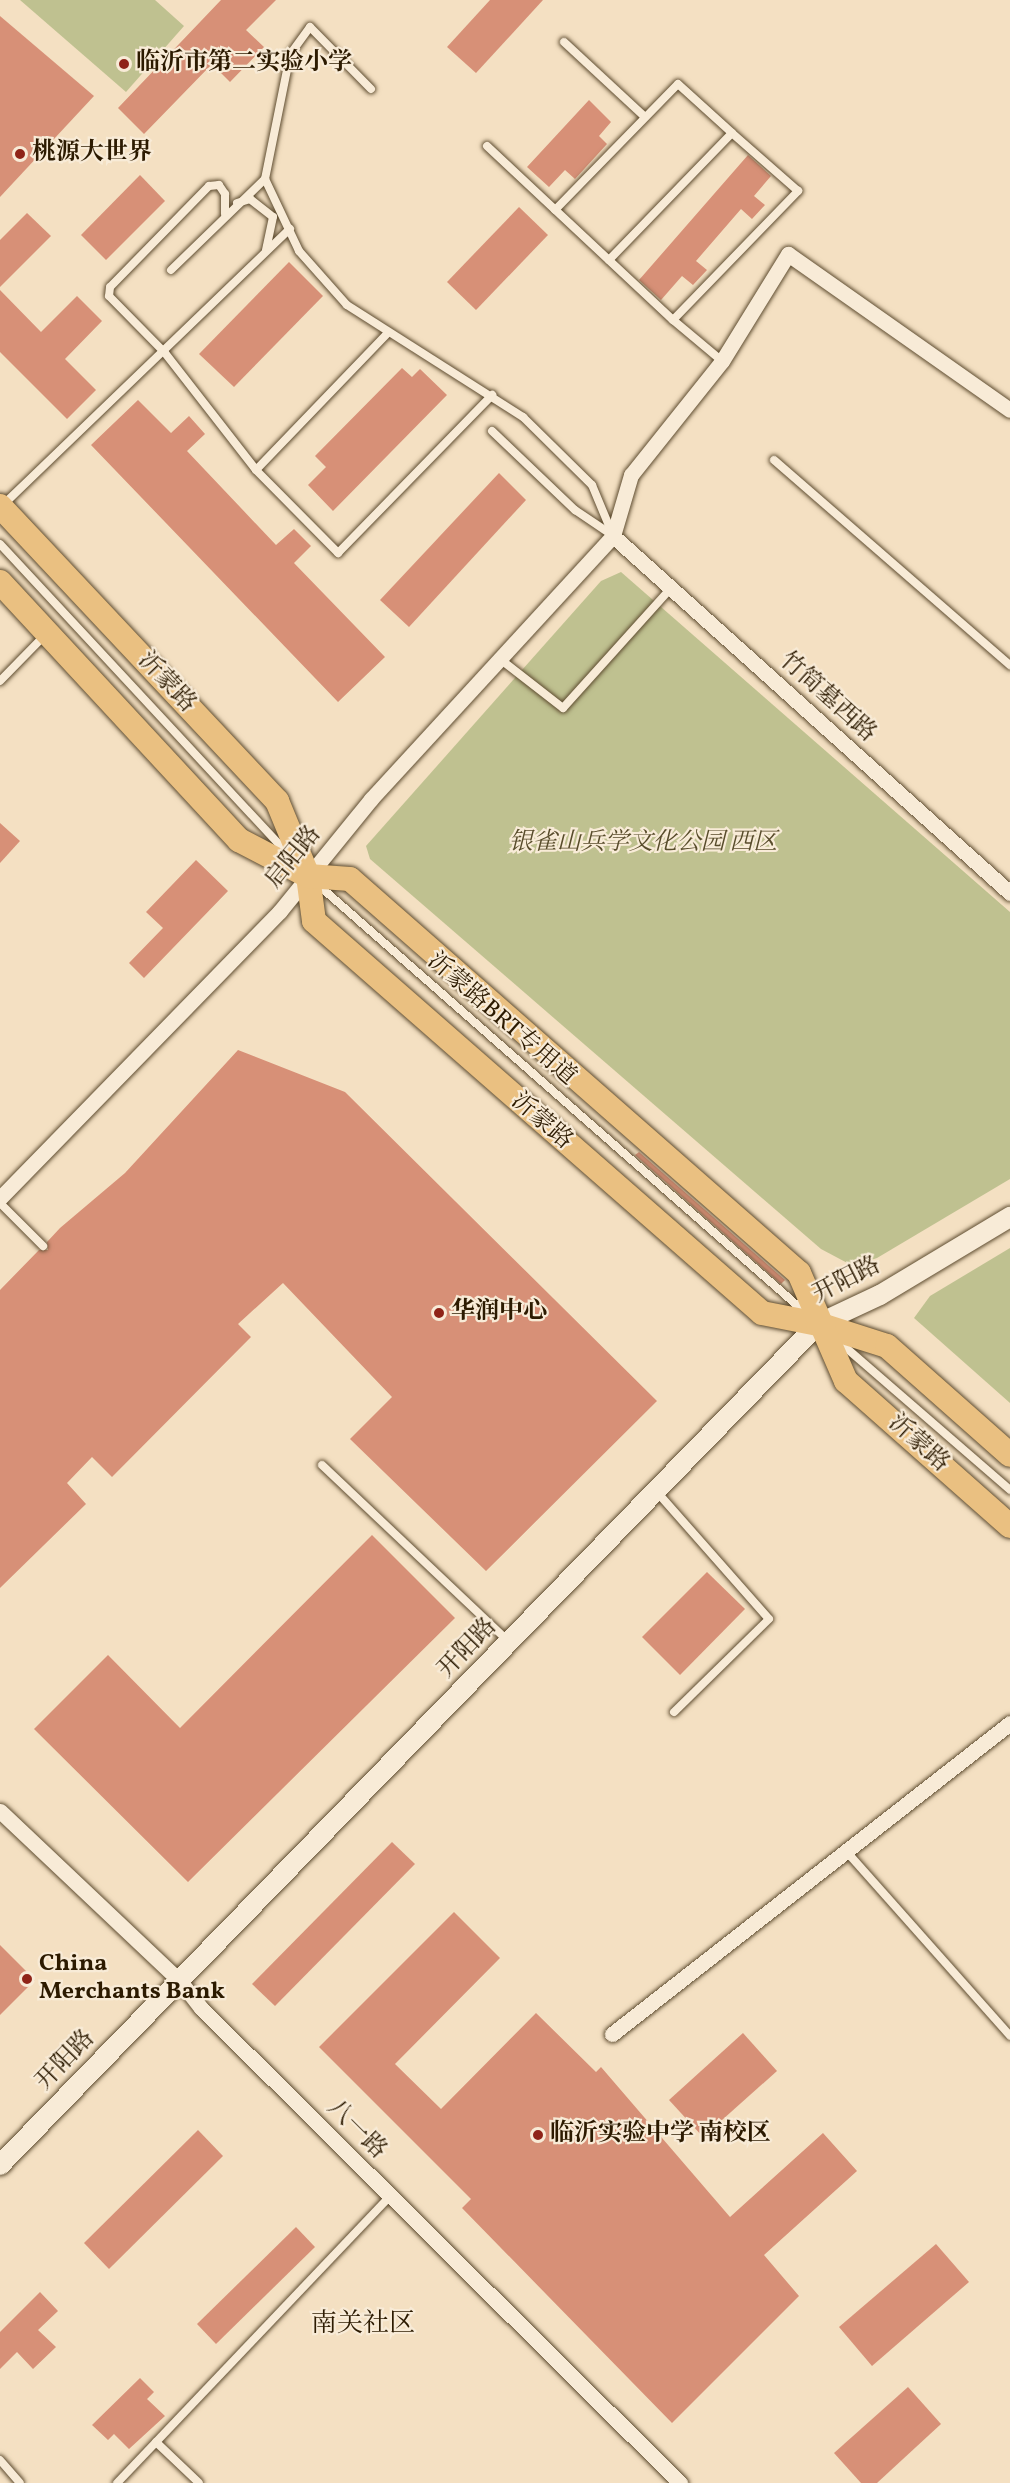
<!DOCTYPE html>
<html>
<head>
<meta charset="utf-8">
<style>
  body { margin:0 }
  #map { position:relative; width:1010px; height:2483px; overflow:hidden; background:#f4e0c2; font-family:Vollkorn,"Noto Serif SC",serif }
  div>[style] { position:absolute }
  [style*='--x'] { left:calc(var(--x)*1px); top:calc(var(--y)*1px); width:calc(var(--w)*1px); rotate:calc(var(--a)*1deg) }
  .green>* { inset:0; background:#bfc190 }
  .building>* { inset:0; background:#d79077 }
  .roads { filter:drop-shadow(0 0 2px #5e4c30) drop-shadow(0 0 2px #5e4c30) }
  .service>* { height:8px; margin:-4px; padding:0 4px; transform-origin:4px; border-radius:4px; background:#f8ebd7 }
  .minor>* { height:15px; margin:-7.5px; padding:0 7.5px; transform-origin:7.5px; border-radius:7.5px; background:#f8ebd7 }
  .tertiary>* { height:20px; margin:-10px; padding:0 10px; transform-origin:10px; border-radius:10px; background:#f8ebd7 }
  .primary>* { height:24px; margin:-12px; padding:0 12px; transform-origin:12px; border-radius:12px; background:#eac081 }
  .dots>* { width:16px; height:16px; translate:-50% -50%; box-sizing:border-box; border:3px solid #f8ebd7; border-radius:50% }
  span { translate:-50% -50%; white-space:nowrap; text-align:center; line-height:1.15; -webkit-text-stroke:4.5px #f8ebd7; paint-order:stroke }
  .poi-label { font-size:24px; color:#2c1a00; font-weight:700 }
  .left { translate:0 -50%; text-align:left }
  .street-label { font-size:24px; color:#2c1a00 }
  .park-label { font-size:24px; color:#584c2b; font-style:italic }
  .neighbourhood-label { font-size:26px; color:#2c1a00 }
</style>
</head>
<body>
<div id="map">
  <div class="green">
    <div style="clip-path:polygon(20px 0,155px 0,184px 26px,126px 92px)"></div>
    <div style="clip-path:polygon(621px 572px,1010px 912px,1010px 1179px,877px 1258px,853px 1266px,821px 1249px,370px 859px,366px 846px,601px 581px)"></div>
    <div style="clip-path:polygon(1010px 1248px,1010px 1403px,914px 1318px,930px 1296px)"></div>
  </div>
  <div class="building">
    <div style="clip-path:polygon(221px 0,276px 0,246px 30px,264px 47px,230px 82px,212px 64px,144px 134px,118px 108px)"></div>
    <div style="clip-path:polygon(490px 0,543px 0,476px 73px,447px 47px)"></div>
    <div style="clip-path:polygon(0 16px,94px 96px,0 197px)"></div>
    <div style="clip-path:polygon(589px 100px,611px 122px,599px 136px,607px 144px,575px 179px,565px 170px,549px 187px,527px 167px)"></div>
    <div style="clip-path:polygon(748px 155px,771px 176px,754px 196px,765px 205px,752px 219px,741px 209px,696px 261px,707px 270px,693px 285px,682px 276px,661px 300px,639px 280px)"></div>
    <div style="clip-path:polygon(140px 175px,165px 201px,106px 260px,81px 235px)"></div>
    <div style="clip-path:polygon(519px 207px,548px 235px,476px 310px,447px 282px)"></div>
    <div style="clip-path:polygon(27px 213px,51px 236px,0 287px,0 240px)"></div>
    <div style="clip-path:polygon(289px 262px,323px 296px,234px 387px,199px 354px)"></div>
    <div style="clip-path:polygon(0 290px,41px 332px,77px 296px,102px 321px,65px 359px,96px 390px,67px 419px,0 352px)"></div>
    <div style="clip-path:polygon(402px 368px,412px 377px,420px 369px,447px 395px,333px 511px,308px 485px,326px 467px,315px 456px)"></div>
    <div style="clip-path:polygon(138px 400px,171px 433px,189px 416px,205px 434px,187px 451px,276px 545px,294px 529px,311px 546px,294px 563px,385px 657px,338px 702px,91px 445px)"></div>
    <div style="clip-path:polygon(499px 473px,526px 500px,409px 627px,380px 600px)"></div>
    <div style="clip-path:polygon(0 823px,20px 841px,0 863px)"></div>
    <div style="clip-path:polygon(196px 860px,228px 891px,144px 978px,129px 963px,163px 928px,146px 912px)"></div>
    <div style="clip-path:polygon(238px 1050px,345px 1092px,657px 1401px,486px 1571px,350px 1439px,392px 1397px,283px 1283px,238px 1324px,251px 1337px,112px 1477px,92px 1457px,67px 1483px,86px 1504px,0 1588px,0 1290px,39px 1250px,48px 1250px,47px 1242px,60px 1228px,125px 1173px)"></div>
    <div style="clip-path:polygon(639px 1152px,785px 1280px,781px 1284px,635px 1155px)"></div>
    <div style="clip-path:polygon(372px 1535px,455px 1618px,188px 1882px,34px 1729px,108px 1655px,180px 1728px)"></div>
    <div style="clip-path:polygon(707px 1572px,745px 1609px,680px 1675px,642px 1637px)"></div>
    <div style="clip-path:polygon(392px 1842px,415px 1864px,275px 2006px,252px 1984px)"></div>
    <div style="clip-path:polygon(454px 1912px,500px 1958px,395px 2064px,441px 2109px,536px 2013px,596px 2072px,601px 2067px,730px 2217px,823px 2133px,857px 2171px,764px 2255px,799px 2296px,672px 2423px,462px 2208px,471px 2199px,319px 2047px)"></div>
    <div style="clip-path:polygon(0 1945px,35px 1980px,0 2015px)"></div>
    <div style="clip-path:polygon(743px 2033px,777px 2071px,703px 2137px,669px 2100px)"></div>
    <div style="clip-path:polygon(198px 2130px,223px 2156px,109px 2269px,84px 2243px)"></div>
    <div style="clip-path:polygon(296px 2227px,315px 2247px,216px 2344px,197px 2324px)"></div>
    <div style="clip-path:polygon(936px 2244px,969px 2282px,872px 2366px,839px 2327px)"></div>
    <div style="clip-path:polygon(40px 2292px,58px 2311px,38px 2330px,56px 2347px,33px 2369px,17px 2352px,0 2369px,0 2332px)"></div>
    <div style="clip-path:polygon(140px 2378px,154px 2392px,147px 2399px,165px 2416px,129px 2449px,114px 2434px,108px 2440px,92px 2425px)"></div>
    <div style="clip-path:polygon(908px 2387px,941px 2424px,877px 2483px,861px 2483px,834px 2453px)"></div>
  </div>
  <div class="roads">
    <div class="service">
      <div style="--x:564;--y:42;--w:110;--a:42.8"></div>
      <div style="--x:371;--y:89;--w:87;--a:-134.5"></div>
      <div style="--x:310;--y:27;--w:34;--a:126"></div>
      <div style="--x:290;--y:55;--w:126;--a:101.4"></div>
      <div style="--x:265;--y:179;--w:80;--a:64.7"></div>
      <div style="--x:299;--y:251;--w:72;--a:48.4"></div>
      <div style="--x:347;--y:305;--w:209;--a:32.5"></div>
      <div style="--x:523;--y:417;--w:97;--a:44.6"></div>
      <div style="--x:592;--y:485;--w:52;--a:67.4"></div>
      <div style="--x:487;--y:146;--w:255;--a:43.1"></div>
      <div style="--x:673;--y:320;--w:180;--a:-45.9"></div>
      <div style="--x:798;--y:191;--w:88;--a:-138.7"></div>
      <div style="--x:237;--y:203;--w:14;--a:-17"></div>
      <div style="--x:250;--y:199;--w:29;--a:38"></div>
      <div style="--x:273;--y:217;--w:34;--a:102"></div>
      <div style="--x:555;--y:210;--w:176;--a:-45.7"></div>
      <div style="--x:678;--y:84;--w:73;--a:42.2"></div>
      <div style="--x:732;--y:133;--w:177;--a:134.1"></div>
      <div style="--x:225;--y:214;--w:20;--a:-90"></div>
      <div style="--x:225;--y:194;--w:11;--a:-124"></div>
      <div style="--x:219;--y:185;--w:10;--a:174"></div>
      <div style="--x:209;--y:186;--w:141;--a:134.4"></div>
      <div style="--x:110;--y:287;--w:9;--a:96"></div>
      <div style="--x:109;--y:296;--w:80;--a:45.5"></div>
      <div style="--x:165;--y:353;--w:148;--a:52.1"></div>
      <div style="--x:256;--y:470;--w:117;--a:45.3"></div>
      <div style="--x:338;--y:553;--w:221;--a:-45.7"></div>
      <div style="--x:171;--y:270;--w:131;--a:-44.1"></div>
      <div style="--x:673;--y:320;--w:64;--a:39.9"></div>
      <div style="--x:492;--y:431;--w:115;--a:43.6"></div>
      <div style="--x:575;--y:510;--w:45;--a:34"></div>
      <div style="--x:774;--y:460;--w:313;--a:41"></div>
      <div style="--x:256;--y:470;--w:189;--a:-46.1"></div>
      <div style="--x:4;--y:504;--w:397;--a:-43.9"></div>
      <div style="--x:0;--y:544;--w:427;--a:47.1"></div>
      <div style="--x:500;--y:659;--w:80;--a:37.9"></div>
      <div style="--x:563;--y:708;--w:161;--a:-48"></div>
      <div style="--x:0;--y:681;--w:64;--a:-45.6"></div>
      <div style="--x:316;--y:883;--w:653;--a:41.28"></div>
      <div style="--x:0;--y:1203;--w:61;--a:45"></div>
      <div style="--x:837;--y:1340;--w:229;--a:40.9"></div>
      <div style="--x:322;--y:1465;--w:257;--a:43.4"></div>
      <div style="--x:657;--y:1492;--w:169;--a:48.6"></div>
      <div style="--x:769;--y:1619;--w:133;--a:135.6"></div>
      <div style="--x:846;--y:1851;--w:247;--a:48.4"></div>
      <div style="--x:156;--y:2442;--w:59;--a:43.6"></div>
      <div style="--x:0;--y:2460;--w:30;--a:49"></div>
      <div style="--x:117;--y:2483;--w:396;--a:-46.4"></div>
    </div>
    <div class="minor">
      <div style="--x:613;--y:536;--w:534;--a:41.96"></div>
      <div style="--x:0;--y:1198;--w:401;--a:-45.7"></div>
      <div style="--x:280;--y:911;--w:144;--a:-50.9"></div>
      <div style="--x:371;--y:799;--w:357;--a:-47.4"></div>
      <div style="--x:613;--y:536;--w:64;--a:-73.6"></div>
      <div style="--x:631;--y:475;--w:146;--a:-51.4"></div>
      <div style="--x:722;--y:361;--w:126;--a:-58.3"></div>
      <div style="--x:788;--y:254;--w:271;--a:35.1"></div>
      <div style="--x:0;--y:1811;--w:248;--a:43.4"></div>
      <div style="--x:180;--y:1981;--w:34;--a:52"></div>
      <div style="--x:201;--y:2008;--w:675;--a:44.76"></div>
      <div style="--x:612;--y:2034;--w:505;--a:-38"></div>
    </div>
    <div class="tertiary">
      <div style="--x:0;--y:2165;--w:1173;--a:-45.79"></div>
      <div style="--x:818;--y:1324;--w:68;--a:-25.1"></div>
      <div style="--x:880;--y:1295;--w:152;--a:-31"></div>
    </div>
    <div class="primary">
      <div style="--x:0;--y:506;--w:405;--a:46.8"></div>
      <div style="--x:277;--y:801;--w:81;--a:67.5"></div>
      <div style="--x:308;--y:876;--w:45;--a:82.4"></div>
      <div style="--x:314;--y:921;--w:595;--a:41.19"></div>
      <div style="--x:762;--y:1313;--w:57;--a:11.1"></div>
      <div style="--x:818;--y:1324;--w:72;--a:17.7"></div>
      <div style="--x:887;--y:1346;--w:164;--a:41.5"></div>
      <div style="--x:0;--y:582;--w:352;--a:47.2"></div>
      <div style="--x:239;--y:840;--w:78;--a:27.6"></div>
      <div style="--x:308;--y:876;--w:42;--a:4.1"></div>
      <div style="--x:350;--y:879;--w:597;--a:41.27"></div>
      <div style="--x:799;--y:1273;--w:118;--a:66.5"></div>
      <div style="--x:846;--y:1381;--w:219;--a:41.5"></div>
    </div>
  </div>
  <div class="dots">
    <div style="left:124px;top:64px;background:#8f2418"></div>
    <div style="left:20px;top:154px;background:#8f2418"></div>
    <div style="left:439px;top:1313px;background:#8f2418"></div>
    <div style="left:27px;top:1979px;background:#8f2418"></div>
    <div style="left:538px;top:2135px;background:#8f2418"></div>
  </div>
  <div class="poi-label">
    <span class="left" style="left:136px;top:64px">临沂市第二实验小学</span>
    <span class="left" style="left:32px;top:154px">桃源大世界</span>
    <span class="left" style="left:451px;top:1313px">华润中心</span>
    <span class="left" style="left:39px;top:1979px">China<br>Merchants Bank</span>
    <span class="left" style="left:550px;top:2135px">临沂实验中学 南校区</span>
  </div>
  <div class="street-label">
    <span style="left:166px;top:683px;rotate:47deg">沂蒙路</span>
    <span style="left:827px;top:698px;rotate:42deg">竹简墓西路</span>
    <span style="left:294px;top:858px;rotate:-51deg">启阳路</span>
    <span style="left:501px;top:1020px;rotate:41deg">沂蒙路BRT专用道</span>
    <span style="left:541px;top:1122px;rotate:41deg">沂蒙路</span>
    <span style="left:847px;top:1281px;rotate:-27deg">开阳路</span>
    <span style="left:918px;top:1444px;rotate:42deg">沂蒙路</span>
    <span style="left:468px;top:1649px;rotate:-46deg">开阳路</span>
    <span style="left:66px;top:2061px;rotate:-46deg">开阳路</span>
    <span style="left:356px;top:2130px;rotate:45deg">八一路</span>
  </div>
  <div class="park-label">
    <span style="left:643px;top:844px">银雀山兵学文化公园 西区</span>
  </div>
  <div class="neighbourhood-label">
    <span style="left:363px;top:2325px">南关社区</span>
  </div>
</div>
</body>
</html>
